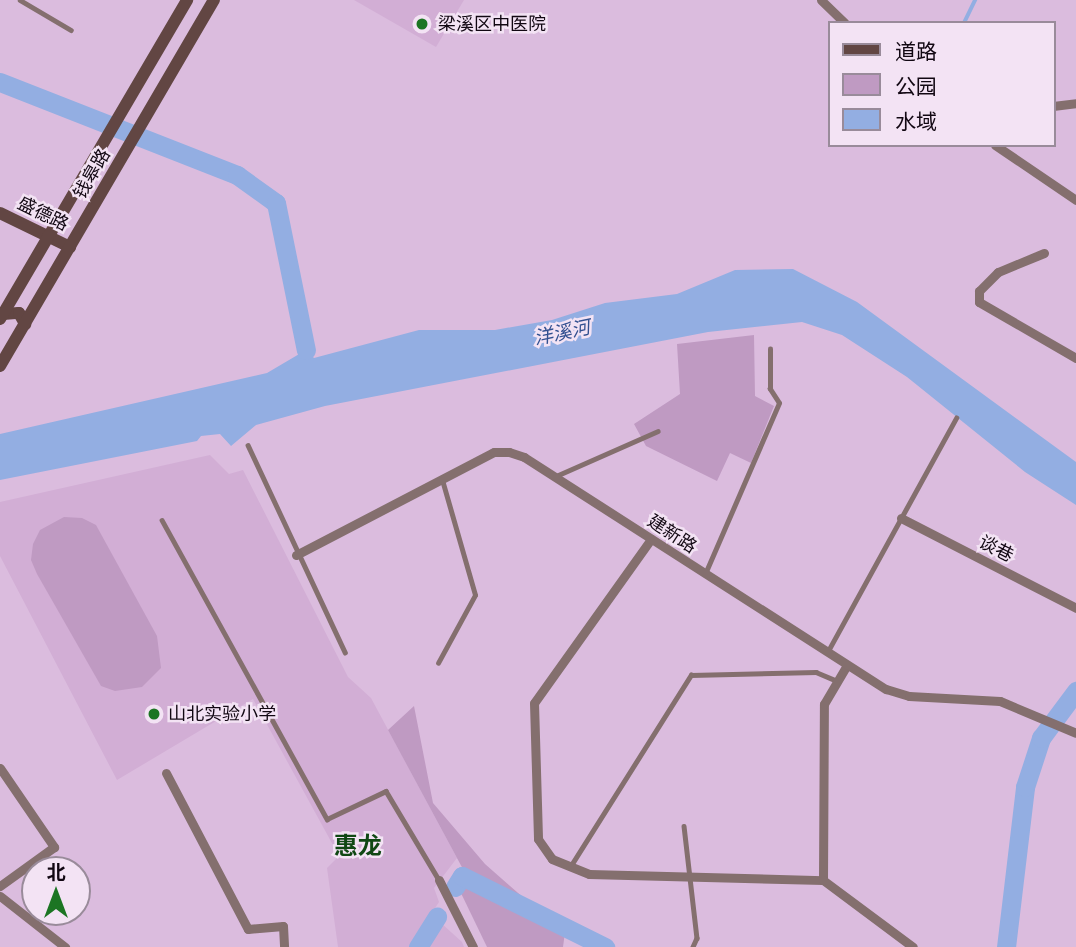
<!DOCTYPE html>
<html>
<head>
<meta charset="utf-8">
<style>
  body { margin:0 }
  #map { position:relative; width:1076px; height:947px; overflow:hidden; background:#dbbcde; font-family:"Asap Condensed","Noto Sans SC",sans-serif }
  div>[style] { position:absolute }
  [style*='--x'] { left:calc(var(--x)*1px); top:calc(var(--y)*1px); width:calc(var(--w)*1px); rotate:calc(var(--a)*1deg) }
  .built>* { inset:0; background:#d2aed5 }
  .green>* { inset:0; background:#bf9ac2 }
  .water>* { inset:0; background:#93aee2 }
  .stream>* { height:3.5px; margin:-1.75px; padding:0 1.75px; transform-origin:1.75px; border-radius:1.75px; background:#93aee2 }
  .river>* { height:19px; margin:-9.5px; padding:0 9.5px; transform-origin:9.5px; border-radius:9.5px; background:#93aee2 }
  .lane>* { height:4.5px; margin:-2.25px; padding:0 2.25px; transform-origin:2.25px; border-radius:2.25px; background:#846f6e }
  .street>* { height:9px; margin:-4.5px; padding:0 4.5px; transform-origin:4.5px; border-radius:4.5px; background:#846f6e }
  .secondary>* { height:12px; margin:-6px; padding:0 6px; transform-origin:6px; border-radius:6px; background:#624643 }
  .dots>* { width:19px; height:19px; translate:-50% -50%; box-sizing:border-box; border:4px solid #f3e3f4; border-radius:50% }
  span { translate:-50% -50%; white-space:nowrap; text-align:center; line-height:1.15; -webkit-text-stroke:5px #f3e3f4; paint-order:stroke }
  .poi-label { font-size:18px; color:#110712 }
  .left { translate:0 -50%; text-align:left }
  .street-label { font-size:18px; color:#110712 }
  .water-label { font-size:19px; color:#325090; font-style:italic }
  .district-label { font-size:24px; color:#104814; font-weight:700 }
  .legend { position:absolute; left:828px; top:21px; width:228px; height:126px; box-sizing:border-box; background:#f3e3f4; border:2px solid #998b9a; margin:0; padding:9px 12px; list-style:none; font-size:21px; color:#110712 }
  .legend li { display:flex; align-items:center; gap:14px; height:35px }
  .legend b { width:35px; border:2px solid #998b9a }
  .north { position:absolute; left:21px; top:856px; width:70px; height:70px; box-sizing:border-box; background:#f3e3f4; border:2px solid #998b9a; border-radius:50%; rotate:0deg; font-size:19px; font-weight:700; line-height:28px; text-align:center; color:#110712 }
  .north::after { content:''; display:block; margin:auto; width:24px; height:32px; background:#1c7523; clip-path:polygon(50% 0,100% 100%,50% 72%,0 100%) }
</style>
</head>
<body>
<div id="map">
  <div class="built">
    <div style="clip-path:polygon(354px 0,464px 0,436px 47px)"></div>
    <div style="clip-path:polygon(210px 455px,229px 474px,243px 470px,348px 677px,371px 698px,457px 858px,434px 888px,439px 902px,409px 947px,338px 947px,327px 868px,339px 856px,253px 699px,117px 780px,0 556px,0 502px)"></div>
    <div style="clip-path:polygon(441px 923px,462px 942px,464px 947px,426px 947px)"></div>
  </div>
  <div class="green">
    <div style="clip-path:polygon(754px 335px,755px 396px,774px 406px,751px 463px,730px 453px,717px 481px,646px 446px,634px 424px,680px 394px,677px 344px)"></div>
    <div style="clip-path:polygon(64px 517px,82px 518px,96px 525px,157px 636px,161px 668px,142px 687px,115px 691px,101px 686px,37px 574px,31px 560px,33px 544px,40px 530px)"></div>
    <div style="clip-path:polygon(414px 706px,433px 803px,485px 864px,525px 899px,464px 871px,388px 730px)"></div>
    <div style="clip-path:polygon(463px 882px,565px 932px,563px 947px,487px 947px,459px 889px)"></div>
  </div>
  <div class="water">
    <div style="clip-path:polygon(793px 269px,857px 302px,1076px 462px,1076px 505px,1025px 472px,907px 377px,842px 335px,802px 322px,708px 332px,325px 406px,256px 425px,231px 446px,220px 434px,201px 436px,197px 441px,0 480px,0 434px,267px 373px,306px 350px,314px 358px,419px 330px,495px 330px,552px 320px,605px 303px,677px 294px,735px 270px)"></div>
  </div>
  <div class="stream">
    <div style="--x:964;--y:23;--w:25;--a:-64"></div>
  </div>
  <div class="river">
    <div style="--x:0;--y:82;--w:255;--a:21.4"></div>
    <div style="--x:237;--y:175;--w:48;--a:35.7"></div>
    <div style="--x:276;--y:203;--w:150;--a:78.5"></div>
    <div style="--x:455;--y:887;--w:13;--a:-58"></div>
    <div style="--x:462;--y:876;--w:160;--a:26.4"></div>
    <div style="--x:418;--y:947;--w:36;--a:-58"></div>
    <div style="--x:1006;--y:947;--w:161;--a:-83.2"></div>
    <div style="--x:1025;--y:787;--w:52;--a:-71.9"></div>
    <div style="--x:1041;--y:738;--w:59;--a:-53.3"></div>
  </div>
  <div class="lane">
    <div style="--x:20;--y:0;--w:59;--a:30.5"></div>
    <div style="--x:248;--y:445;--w:229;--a:64.9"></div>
    <div style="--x:556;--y:476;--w:111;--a:-23.8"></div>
    <div style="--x:162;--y:520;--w:342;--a:61.1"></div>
    <div style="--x:327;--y:819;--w:65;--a:-25.4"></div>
    <div style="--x:386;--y:791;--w:104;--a:59.2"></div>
    <div style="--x:705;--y:574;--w:186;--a:-66.6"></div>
    <div style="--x:779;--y:403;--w:17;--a:-123"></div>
    <div style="--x:770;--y:389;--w:40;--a:-90"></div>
    <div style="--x:828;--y:651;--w:266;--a:-61.2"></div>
    <div style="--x:438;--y:663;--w:77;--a:-61.4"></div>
    <div style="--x:475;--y:595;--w:120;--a:-106"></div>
    <div style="--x:684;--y:826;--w:113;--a:83.4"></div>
    <div style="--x:697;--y:938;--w:10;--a:114"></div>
    <div style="--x:570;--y:867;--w:227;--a:-57.8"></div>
    <div style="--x:691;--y:675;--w:125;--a:-1.4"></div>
    <div style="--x:816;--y:672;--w:23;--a:23"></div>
  </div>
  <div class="street">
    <div style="--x:821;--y:0;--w:33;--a:44"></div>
    <div style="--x:1053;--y:106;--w:23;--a:-7"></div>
    <div style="--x:995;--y:145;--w:98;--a:34.2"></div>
    <div style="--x:1044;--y:253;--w:50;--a:157.6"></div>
    <div style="--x:998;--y:272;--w:27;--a:135"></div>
    <div style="--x:979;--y:291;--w:11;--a:90"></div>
    <div style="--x:979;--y:302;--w:112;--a:30"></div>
    <div style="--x:901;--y:518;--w:197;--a:27.2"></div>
    <div style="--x:651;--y:539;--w:201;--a:125.5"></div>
    <div style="--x:534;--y:703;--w:136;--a:88.3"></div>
    <div style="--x:538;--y:839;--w:24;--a:55"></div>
    <div style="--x:552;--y:859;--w:40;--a:22"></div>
    <div style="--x:589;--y:874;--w:234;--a:1.5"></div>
    <div style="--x:823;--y:880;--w:176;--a:-89.7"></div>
    <div style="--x:824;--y:704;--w:45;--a:-59.5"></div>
    <div style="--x:296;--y:555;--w:223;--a:-27.5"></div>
    <div style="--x:494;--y:452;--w:15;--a:0"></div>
    <div style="--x:509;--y:452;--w:16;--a:18"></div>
    <div style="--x:524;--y:457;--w:430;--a:32.7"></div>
    <div style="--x:886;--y:689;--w:24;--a:17"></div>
    <div style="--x:909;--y:696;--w:91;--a:3.1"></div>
    <div style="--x:1000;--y:701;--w:82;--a:22.8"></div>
    <div style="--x:0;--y:768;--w:96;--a:55.6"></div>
    <div style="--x:54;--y:847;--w:67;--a:144.2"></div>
    <div style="--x:166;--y:773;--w:176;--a:62.3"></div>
    <div style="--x:248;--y:929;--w:35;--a:-5"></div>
    <div style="--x:283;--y:926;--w:21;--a:87"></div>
    <div style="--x:439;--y:880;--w:75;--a:63.1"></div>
    <div style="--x:823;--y:880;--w:112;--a:36.7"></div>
    <div style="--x:0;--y:896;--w:83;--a:38.1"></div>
  </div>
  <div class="secondary">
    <div style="--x:0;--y:213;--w:78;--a:25.9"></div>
    <div style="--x:3;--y:314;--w:16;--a:-4"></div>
    <div style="--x:19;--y:313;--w:13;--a:61"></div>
    <div style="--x:0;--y:319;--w:370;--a:-59.6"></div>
    <div style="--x:0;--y:366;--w:424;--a:-59.7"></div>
  </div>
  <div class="dots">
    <div style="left:422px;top:24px;background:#1c7523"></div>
    <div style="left:154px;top:714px;background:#1c7523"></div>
  </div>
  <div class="poi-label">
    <span class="left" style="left:438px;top:24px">梁溪区中医院</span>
    <span class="left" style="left:168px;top:714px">山北实验小学</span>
  </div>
  <div class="street-label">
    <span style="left:92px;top:174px;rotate:-60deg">钱皋路</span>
    <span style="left:43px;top:214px;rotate:26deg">盛德路</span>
    <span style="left:672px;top:534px;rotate:33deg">建新路</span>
    <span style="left:996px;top:549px;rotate:27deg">谈巷</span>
  </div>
  <div class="water-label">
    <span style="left:562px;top:333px;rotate:-12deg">洋溪河</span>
  </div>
  <div class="district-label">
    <span style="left:358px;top:846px">惠龙</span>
  </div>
  <ul class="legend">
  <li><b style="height:9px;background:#624643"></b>道路</li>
  <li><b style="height:19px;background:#bf9ac2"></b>公园</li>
  <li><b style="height:19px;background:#93aee2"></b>水域</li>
  </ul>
  <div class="north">北</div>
</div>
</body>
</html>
